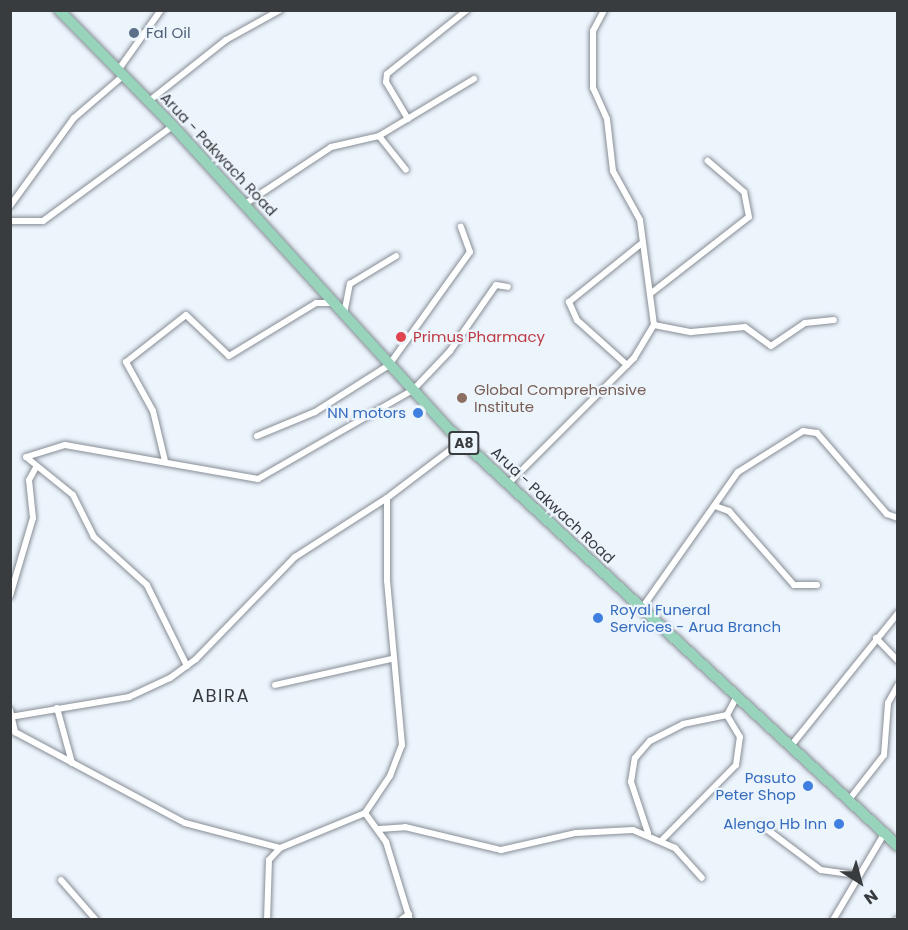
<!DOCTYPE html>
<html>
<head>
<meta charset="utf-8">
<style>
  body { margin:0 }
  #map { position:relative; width:908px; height:930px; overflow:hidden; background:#ecf4fc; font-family:Poppins,sans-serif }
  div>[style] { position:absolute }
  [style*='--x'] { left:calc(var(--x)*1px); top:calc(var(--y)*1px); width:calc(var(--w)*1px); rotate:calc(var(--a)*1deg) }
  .roads { filter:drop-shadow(0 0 2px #878d95) drop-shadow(0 0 2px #878d95) }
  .minor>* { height:6px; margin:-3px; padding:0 3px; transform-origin:3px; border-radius:3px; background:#fff }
  .primary>* { height:10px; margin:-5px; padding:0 5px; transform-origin:5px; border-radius:5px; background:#98d3bb }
  .dots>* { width:16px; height:16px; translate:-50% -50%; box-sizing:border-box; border:3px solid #ecf4fc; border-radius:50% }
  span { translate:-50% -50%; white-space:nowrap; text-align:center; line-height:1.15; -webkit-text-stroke:4.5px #ecf4fc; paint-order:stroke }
  .shield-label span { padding:2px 4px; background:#ecf4fc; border:2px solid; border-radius:4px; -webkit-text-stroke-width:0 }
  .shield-label { font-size:14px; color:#393c3f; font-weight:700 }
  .service-label { font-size:15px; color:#4e5e75 }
  .left { translate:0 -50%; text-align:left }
  .street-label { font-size:15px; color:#393c3f }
  .health-label { font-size:15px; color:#be3a42 }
  .education-label { font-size:15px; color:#785e54 }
  .shop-label { font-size:15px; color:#366cbe }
  .right { translate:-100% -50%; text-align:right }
  .quarter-label { font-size:18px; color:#393c3f; letter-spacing:1.5px }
  .frame { position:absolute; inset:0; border:12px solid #393c3f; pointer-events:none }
  .north { position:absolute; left:830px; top:852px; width:60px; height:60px; -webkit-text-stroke:4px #ecf4fc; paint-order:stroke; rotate:144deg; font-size:16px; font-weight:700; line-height:24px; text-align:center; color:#393c3f }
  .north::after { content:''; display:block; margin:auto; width:21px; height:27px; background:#393c3f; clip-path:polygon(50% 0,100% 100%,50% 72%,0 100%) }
</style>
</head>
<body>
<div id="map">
  <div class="roads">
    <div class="minor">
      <div style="--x:119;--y:69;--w:72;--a:-54.6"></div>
      <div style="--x:149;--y:101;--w:98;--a:-38.4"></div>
      <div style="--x:226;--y:40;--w:62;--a:-29.1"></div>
      <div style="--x:408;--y:119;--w:43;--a:-120.7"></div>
      <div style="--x:386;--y:82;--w:8;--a:-83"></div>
      <div style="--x:387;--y:74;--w:102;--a:-38.7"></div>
      <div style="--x:379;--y:136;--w:43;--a:51.5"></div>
      <div style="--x:245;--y:204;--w:103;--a:-33.5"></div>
      <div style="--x:331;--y:147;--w:49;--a:-12.9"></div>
      <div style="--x:379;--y:136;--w:111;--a:-31"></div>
      <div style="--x:10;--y:206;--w:109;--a:-54"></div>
      <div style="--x:74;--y:118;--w:66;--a:-40.7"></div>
      <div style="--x:10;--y:221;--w:33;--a:0"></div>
      <div style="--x:43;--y:221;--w:161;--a:-36.2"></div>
      <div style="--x:650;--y:294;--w:125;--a:-37.9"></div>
      <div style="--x:749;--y:217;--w:25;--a:-101"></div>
      <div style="--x:744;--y:192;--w:48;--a:-139.3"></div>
      <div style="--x:344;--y:314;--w:31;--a:-79"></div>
      <div style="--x:350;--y:284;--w:54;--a:-31.3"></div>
      <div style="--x:654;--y:325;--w:38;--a:11"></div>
      <div style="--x:691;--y:332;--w:54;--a:-5.3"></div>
      <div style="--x:745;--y:327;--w:32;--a:36"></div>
      <div style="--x:771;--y:346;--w:41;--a:-34.1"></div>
      <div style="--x:805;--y:323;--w:29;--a:-6"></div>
      <div style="--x:627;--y:365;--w:67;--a:-138"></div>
      <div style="--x:577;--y:320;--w:20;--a:-114"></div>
      <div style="--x:569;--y:302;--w:92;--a:-38.9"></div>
      <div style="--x:257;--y:436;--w:63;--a:-22.5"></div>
      <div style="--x:315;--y:412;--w:88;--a:-32.4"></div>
      <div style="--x:389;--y:365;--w:139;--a:-54.4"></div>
      <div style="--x:470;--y:252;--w:27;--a:-110"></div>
      <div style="--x:165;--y:461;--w:51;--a:-103.5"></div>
      <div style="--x:153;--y:411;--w:56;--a:-118.9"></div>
      <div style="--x:126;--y:362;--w:76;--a:-38.1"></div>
      <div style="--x:186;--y:315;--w:59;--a:43.6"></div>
      <div style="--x:229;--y:356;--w:102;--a:-31.3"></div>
      <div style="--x:316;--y:303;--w:18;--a:0"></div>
      <div style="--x:508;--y:484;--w:178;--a:-45"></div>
      <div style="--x:634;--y:358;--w:39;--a:-59"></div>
      <div style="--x:654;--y:325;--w:106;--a:-97.6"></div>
      <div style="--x:640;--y:220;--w:56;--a:-118.9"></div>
      <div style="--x:613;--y:171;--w:52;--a:-96.6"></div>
      <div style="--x:607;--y:119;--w:34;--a:-114"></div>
      <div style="--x:593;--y:88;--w:57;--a:-90"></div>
      <div style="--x:593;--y:31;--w:24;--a:-62"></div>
      <div style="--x:715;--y:506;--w:15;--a:20"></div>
      <div style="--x:729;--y:511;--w:98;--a:48.7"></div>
      <div style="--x:794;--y:585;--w:23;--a:0"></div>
      <div style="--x:10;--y:596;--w:81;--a:-73.6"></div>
      <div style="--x:33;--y:518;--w:38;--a:-96"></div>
      <div style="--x:29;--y:480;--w:13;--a:-61"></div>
      <div style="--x:642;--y:608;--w:166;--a:-54.8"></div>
      <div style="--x:738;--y:472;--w:77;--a:-32.2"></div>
      <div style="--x:803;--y:431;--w:14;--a:8"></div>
      <div style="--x:817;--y:433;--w:107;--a:49.2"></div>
      <div style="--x:887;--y:514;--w:12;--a:20"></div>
      <div style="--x:876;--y:638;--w:32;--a:46"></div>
      <div style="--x:187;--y:666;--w:90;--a:-116.3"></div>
      <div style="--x:147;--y:585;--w:72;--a:-137.8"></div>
      <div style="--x:94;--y:537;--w:47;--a:-116.6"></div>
      <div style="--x:73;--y:495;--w:60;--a:-141"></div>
      <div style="--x:26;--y:457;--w:41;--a:-17.1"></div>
      <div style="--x:65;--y:445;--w:196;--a:10"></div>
      <div style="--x:258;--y:479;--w:179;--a:-29.9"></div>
      <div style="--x:413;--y:390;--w:54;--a:-46.5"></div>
      <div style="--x:450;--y:351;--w:80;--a:-55.1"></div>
      <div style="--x:496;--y:285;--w:12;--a:9"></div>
      <div style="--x:275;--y:685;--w:119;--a:-12.6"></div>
      <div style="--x:57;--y:708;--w:57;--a:74.7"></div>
      <div style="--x:10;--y:710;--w:23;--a:77"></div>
      <div style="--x:15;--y:732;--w:193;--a:28.2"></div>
      <div style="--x:185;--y:823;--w:98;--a:14.7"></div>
      <div style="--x:10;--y:717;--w:121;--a:-9.5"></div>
      <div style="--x:129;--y:697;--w:45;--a:-24.9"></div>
      <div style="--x:170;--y:678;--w:32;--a:-36"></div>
      <div style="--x:196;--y:659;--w:142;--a:-45.9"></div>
      <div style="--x:295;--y:557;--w:109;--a:-32.7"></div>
      <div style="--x:387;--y:498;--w:94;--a:-37.2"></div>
      <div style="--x:790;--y:747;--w:172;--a:-51.1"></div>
      <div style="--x:848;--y:801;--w:58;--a:-52"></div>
      <div style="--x:884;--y:755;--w:52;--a:-85.6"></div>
      <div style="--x:888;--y:703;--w:21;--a:-61"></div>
      <div style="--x:365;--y:813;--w:36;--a:54"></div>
      <div style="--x:386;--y:842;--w:82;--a:72.9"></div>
      <div style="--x:761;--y:825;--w:75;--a:36.9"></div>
      <div style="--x:821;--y:870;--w:35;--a:8"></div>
      <div style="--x:379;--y:829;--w:26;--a:-4"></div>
      <div style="--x:405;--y:827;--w:99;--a:13.5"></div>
      <div style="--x:501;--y:850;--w:77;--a:-12.8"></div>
      <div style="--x:576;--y:833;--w:57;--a:-3"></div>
      <div style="--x:633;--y:830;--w:46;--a:23.2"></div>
      <div style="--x:675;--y:848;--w:40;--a:48"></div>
      <div style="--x:648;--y:833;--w:54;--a:-108.4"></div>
      <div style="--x:631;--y:782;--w:24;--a:-81"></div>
      <div style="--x:635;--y:758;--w:23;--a:-49"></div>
      <div style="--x:650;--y:741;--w:37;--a:-27"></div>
      <div style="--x:683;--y:724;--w:45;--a:-11.6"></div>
      <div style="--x:662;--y:840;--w:105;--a:-45.4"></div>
      <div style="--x:736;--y:765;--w:28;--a:-82"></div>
      <div style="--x:740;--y:737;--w:26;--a:-121"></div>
      <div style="--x:727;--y:715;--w:19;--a:-62"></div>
      <div style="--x:61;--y:880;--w:53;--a:48.8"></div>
      <div style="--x:267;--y:920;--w:60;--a:-88.1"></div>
      <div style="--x:269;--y:860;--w:16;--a:-47"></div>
      <div style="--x:280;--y:848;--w:92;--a:-22.4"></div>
      <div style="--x:365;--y:813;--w:45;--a:-56"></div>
      <div style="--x:390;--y:776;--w:33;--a:-69"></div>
      <div style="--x:402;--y:745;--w:165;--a:-95.2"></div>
      <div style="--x:387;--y:581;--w:83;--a:-90"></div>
      <div style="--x:401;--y:920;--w:10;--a:-37"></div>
      <div style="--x:833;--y:920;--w:100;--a:-59.3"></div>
      <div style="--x:897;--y:920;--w:1;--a:-45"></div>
    </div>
    <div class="primary">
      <div style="--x:59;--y:10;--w:163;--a:45.5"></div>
      <div style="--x:173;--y:126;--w:413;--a:47.7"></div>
      <div style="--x:451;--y:431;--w:610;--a:42.87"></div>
    </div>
  </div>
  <div class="dots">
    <div style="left:134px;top:33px;background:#5c6f8a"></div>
    <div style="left:401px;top:337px;background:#e0444e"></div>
    <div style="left:462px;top:398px;background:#8d6e63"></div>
    <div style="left:418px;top:413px;background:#3f7fe0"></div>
    <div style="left:598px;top:618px;background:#3f7fe0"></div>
    <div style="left:808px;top:786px;background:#3f7fe0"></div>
    <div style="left:839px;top:824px;background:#3f7fe0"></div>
  </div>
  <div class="shield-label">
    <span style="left:464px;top:443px">A8</span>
  </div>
  <div class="service-label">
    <span class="left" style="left:146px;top:33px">Fal Oil</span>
  </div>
  <div class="street-label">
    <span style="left:219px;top:154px;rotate:47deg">Arua - Pakwach Road</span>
    <span style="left:553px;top:505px;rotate:43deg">Arua - Pakwach Road</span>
  </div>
  <div class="health-label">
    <span class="left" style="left:413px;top:337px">Primus Pharmacy</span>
  </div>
  <div class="education-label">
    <span class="left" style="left:474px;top:398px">Global Comprehensive<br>Institute</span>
  </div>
  <div class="shop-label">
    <span class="right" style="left:406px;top:413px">NN motors</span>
    <span class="left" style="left:610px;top:618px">Royal Funeral<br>Services - Arua Branch</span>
    <span class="right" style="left:796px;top:786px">Pasuto<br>Peter Shop</span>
    <span class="right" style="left:827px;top:824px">Alengo Hb Inn</span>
  </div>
  <div class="quarter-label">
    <span style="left:221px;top:696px">ABIRA</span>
  </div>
  <div class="frame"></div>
  <div class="north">N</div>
</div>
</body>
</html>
